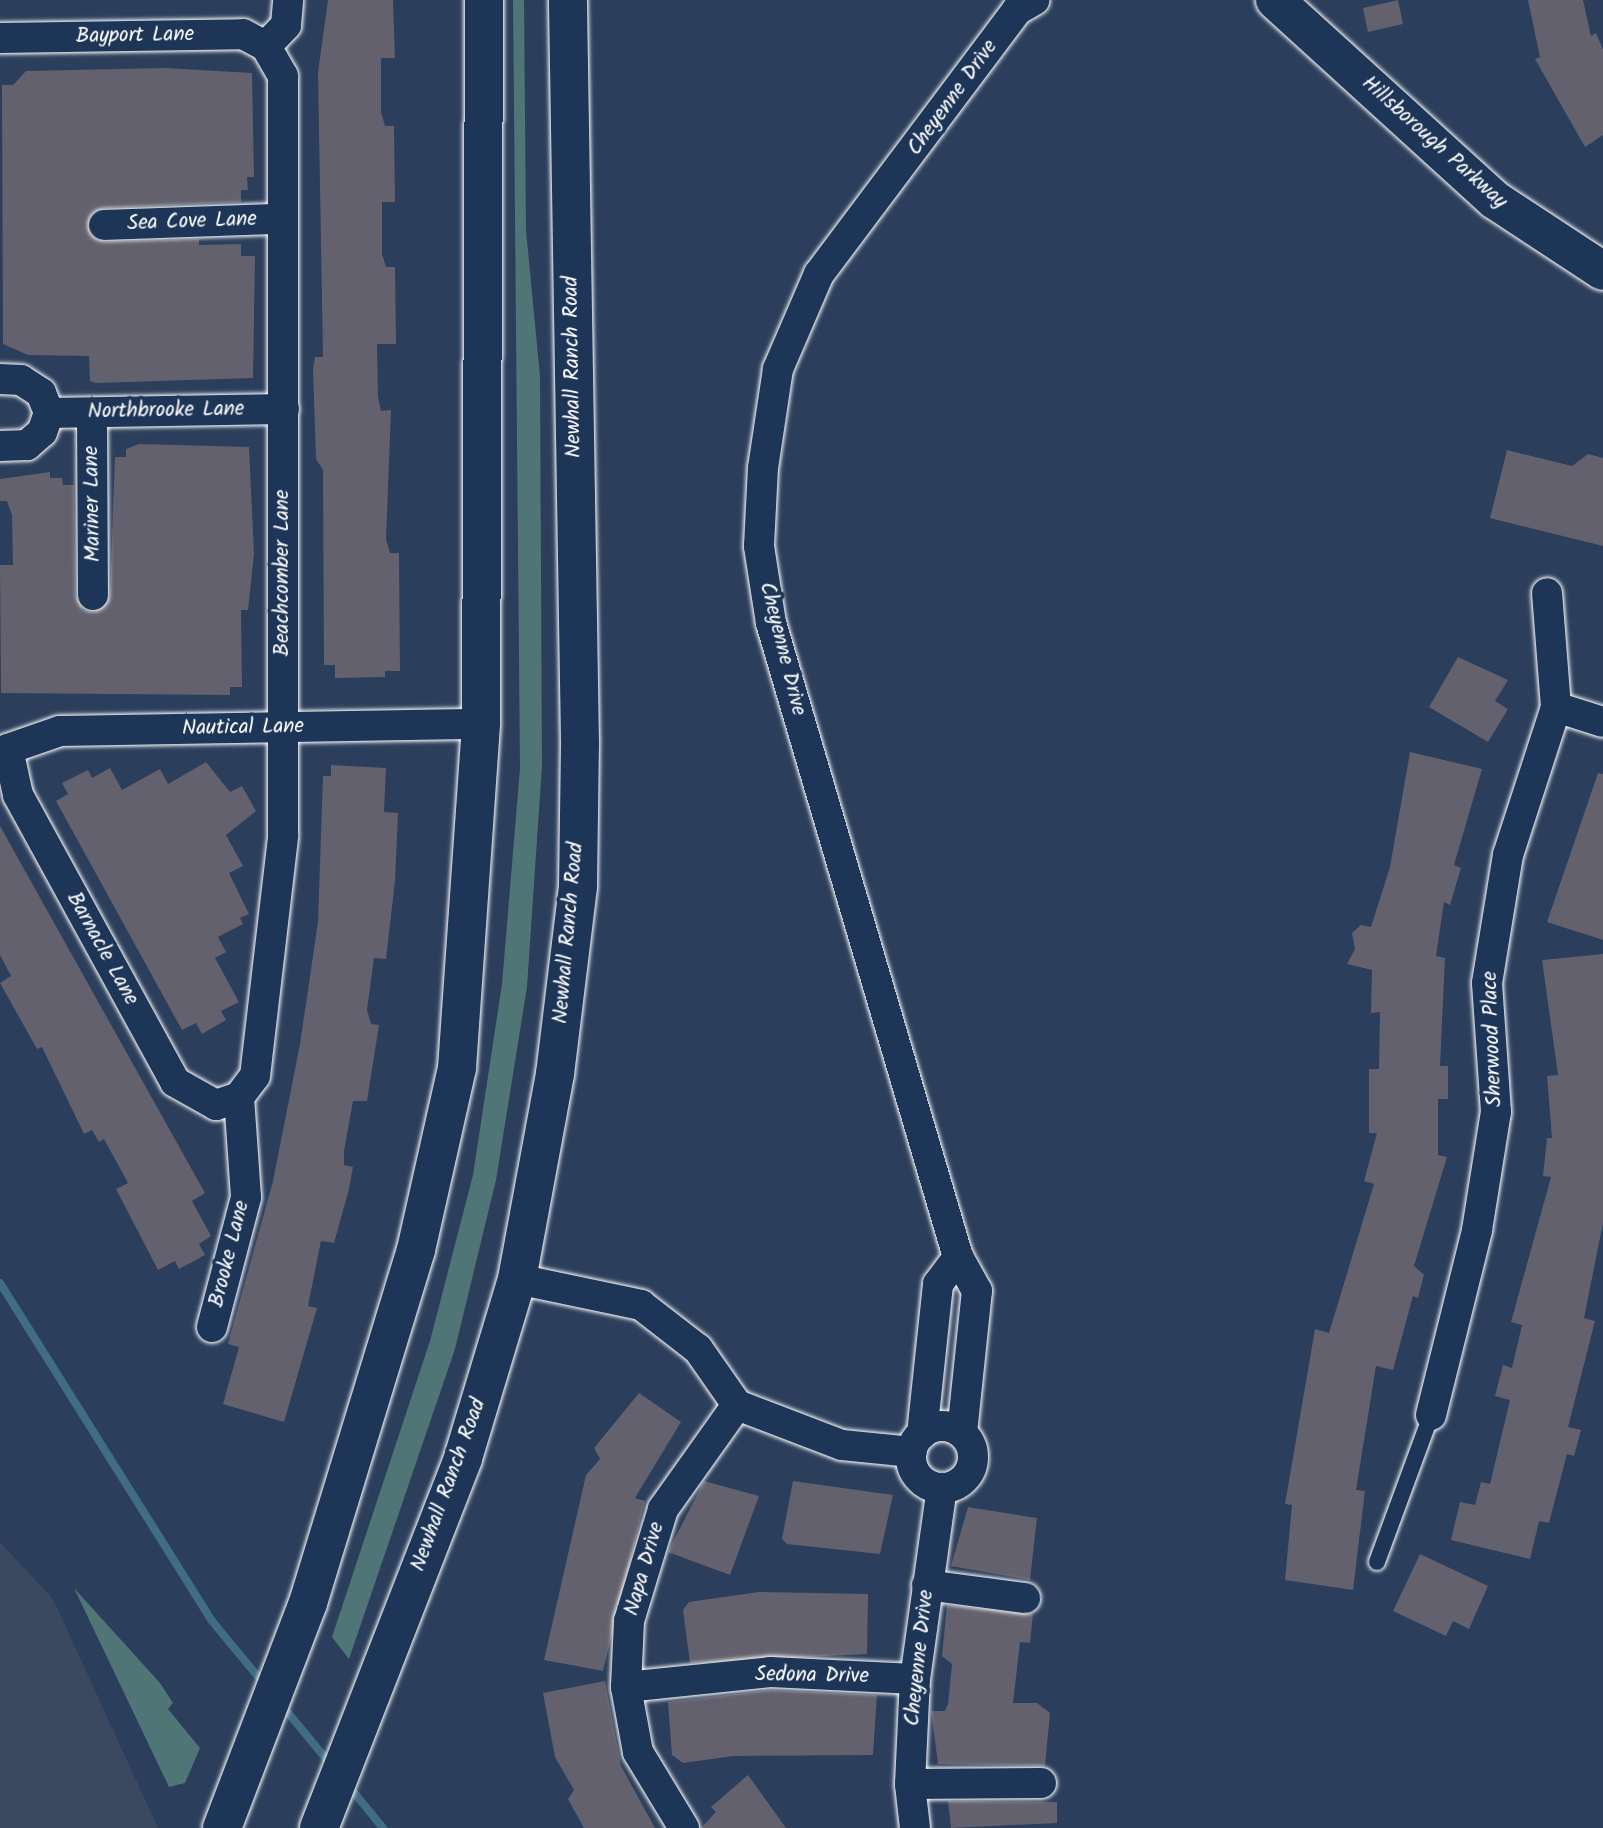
<!DOCTYPE html>
<html>
<head>
<meta charset="utf-8">
<style>
  body { margin:0 }
  #map { position:relative; width:1603px; height:1828px; overflow:hidden; background:#2b3e5b; font-family:Kalam,sans-serif }
  div>[style] { position:absolute }
  [style*='--x'] { left:calc(var(--x)*1px); top:calc(var(--y)*1px); width:calc(var(--w)*1px); rotate:calc(var(--a)*1deg) }
  .built>* { inset:0; background:#3c4860 }
  .green>* { inset:0; background:#507576 }
  .stream>* { height:8px; margin:-4px; padding:0 4px; transform-origin:4px; border-radius:4px; background:#406c84 }
  .building>* { inset:0; background:#63616d }
  .roads { filter:drop-shadow(0 0 2px #fff) drop-shadow(0 0 2px #fff) }
  .service>* { height:16px; margin:-8px; padding:0 8px; transform-origin:8px; border-radius:8px; background:#1d3557 }
  .minor>* { height:30px; margin:-15px; padding:0 15px; transform-origin:15px; border-radius:15px; background:#1d3557 }
  .minor>.ring { margin:-15px; padding:0; box-sizing:content-box; background:none; border:30px solid #1d3557; border-radius:50% }
  .tertiary>* { height:38px; margin:-19px; padding:0 19px; transform-origin:19px; border-radius:19px; background:#1d3557 }
  .primary>* { height:38px; margin:-19px; padding:0 19px; transform-origin:19px; border-radius:19px; background:#1d3557 }
  span { translate:-50% -50%; white-space:nowrap; text-align:center; line-height:1.15; -webkit-text-stroke:7px #1d3557; paint-order:stroke }
  .street-label { font-size:21px; color:#fff }
</style>
</head>
<body>
<div id="map">
  <div class="built">
    <div style="clip-path:polygon(0 1542px,53px 1599px,158px 1828px,0 1828px)"></div>
  </div>
  <div class="green">
    <div style="clip-path:polygon(513px 0,524px 0,526px 230px,540px 376px,542px 766px,527px 987px,496px 1180px,455px 1349px,349px 1659px,332px 1637px,430px 1341px,473px 1175px,502px 984px,520px 768px)"></div>
    <div style="clip-path:polygon(74px 1588px,160px 1683px,173px 1703px,168px 1709px,200px 1748px,185px 1783px,169px 1787px)"></div>
  </div>
  <div class="stream">
    <div style="--x:0;--y:1283;--w:399;--a:57.9"></div>
    <div style="--x:212;--y:1621;--w:83;--a:50.4"></div>
    <div style="--x:280;--y:1703;--w:82;--a:50.5"></div>
    <div style="--x:347;--y:1784;--w:57;--a:50.7"></div>
  </div>
  <div class="building">
    <div style="clip-path:polygon(328px 0,393px 0,395px 58px,381px 58px,381px 112px,385px 126px,394px 126px,395px 202px,382px 202px,382px 254px,386px 267px,395px 267px,396px 344px,377px 344px,378px 397px,381px 411px,391px 410px,386px 539px,390px 553px,399px 553px,400px 671px,385px 671px,385px 677px,335px 678px,335px 665px,324px 665px,323px 470px,316px 459px,313px 369px,315px 357px,323px 357px,318px 72px)"></div>
    <div style="clip-path:polygon(1398px 0,1403px 24px,1368px 32px,1363px 8px)"></div>
    <div style="clip-path:polygon(1528px 0,1583px 0,1591px 36px,1596px 33px,1603px 49px,1603px 135px,1585px 147px,1535px 59px,1540px 57px)"></div>
    <div style="clip-path:polygon(165px 68px,252px 73px,254px 177px,247px 177px,248px 190px,241px 190px,241px 202px,103px 208px,87px 226px,104px 242px,199px 239px,199px 245px,241px 244px,241px 256px,255px 256px,253px 378px,96px 383px,90px 381px,89px 356px,28px 355px,3px 344px,2px 85px,13px 85px,26px 71px)"></div>
    <div style="clip-path:polygon(139px 444px,249px 447px,254px 554px,248px 610px,241px 610px,242px 687px,230px 687px,230px 695px,1px 693px,0 565px,13px 565px,12px 515px,7px 501px,0 501px,0 479px,50px 472px,50px 478px,62px 478px,63px 485px,74px 485px,75px 595px,84px 610px,94px 612px,110px 596px,115px 457px,126px 457px,126px 449px)"></div>
    <div style="clip-path:polygon(1507px 450px,1572px 466px,1588px 454px,1603px 458px,1603px 546px,1490px 518px)"></div>
    <div style="clip-path:polygon(1458px 657px,1508px 680px,1495px 701px,1508px 709px,1488px 742px,1429px 707px)"></div>
    <div style="clip-path:polygon(1410px 752px,1482px 769px,1454px 865px,1461px 868px,1450px 905px,1444px 902px,1436px 956px,1445px 958px,1440px 1066px,1448px 1066px,1448px 1099px,1438px 1099px,1438px 1155px,1447px 1157px,1414px 1266px,1424px 1275px,1418px 1298px,1413px 1296px,1393px 1370px,1376px 1366px,1356px 1490px,1365px 1491px,1353px 1590px,1285px 1580px,1292px 1505px,1285px 1504px,1315px 1329px,1329px 1333px,1374px 1184px,1364px 1181px,1377px 1133px,1369px 1133px,1369px 1069px,1379px 1069px,1380px 1012px,1371px 1013px,1372px 970px,1347px 964px,1355px 949px,1352px 933px,1361px 925px,1371px 927px,1390px 867px)"></div>
    <div style="clip-path:polygon(206px 762px,230px 792px,242px 786px,256px 811px,226px 835px,243px 866px,229px 873px,249px 914px,240px 918px,243px 924px,218px 937px,226px 952px,215px 958px,239px 1002px,221px 1011px,226px 1020px,202px 1034px,196px 1023px,182px 1030px,56px 801px,68px 794px,62px 783px,88px 770px,92px 778px,110px 768px,122px 790px,160px 769px,168px 784px)"></div>
    <div style="clip-path:polygon(331px 765px,386px 768px,384px 812px,398px 813px,395px 881px,386px 959px,374px 958px,367px 1010px,371px 1024px,379px 1025px,367px 1101px,353px 1101px,344px 1151px,344px 1165px,353px 1167px,349px 1189px,334px 1243px,321px 1241px,308px 1306px,317px 1308px,284px 1422px,223px 1404px,239px 1347px,228px 1344px,273px 1181px,300px 1044px,318px 922px,323px 776px,331px 776px)"></div>
    <div style="clip-path:polygon(1598px 773px,1603px 774px,1603px 940px,1547px 922px)"></div>
    <div style="clip-path:polygon(0 826px,205px 1193px,192px 1201px,211px 1236px,199px 1244px,205px 1255px,179px 1269px,175px 1261px,158px 1270px,116px 1189px,128px 1183px,104px 1139px,99px 1142px,92px 1130px,84px 1134px,42px 1047px,37px 1049px,0 983px,11px 976px,0 955px)"></div>
    <div style="clip-path:polygon(1603px 954px,1603px 1223px,1584px 1318px,1595px 1321px,1568px 1427px,1581px 1430px,1574px 1456px,1567px 1454px,1549px 1523px,1539px 1521px,1530px 1559px,1451px 1540px,1460px 1502px,1475px 1505px,1481px 1482px,1490px 1484px,1510px 1400px,1495px 1396px,1503px 1365px,1512px 1368px,1522px 1325px,1511px 1322px,1551px 1177px,1543px 1176px,1547px 1138px,1552px 1138px,1547px 1076px,1558px 1075px,1542px 960px)"></div>
    <div style="clip-path:polygon(639px 1393px,681px 1422px,635px 1498px,645px 1501px,603px 1671px,544px 1660px,586px 1475px,600px 1459px,594px 1448px)"></div>
    <div style="clip-path:polygon(704px 1481px,759px 1496px,730px 1575px,668px 1552px)"></div>
    <div style="clip-path:polygon(793px 1481px,893px 1495px,880px 1554px,787px 1544px,782px 1539px)"></div>
    <div style="clip-path:polygon(968px 1507px,1037px 1518px,1030px 1580px,951px 1566px)"></div>
    <div style="clip-path:polygon(1420px 1554px,1488px 1586px,1469px 1629px,1453px 1621px,1446px 1636px,1393px 1611px)"></div>
    <div style="clip-path:polygon(759px 1592px,868px 1594px,867px 1654px,690px 1663px,683px 1610px,689px 1602px)"></div>
    <div style="clip-path:polygon(947px 1605px,1033px 1614px,1030px 1643px,1020px 1642px,1013px 1703px,1037px 1703px,1050px 1713px,1045px 1766px,938px 1764px,931px 1711px,945px 1711px,948px 1704px,952px 1664px,942px 1656px)"></div>
    <div style="clip-path:polygon(605px 1681px,621px 1766px,655px 1828px,584px 1828px,568px 1799px,574px 1790px,555px 1757px,543px 1693px)"></div>
    <div style="clip-path:polygon(770px 1690px,877px 1695px,873px 1755px,733px 1756px,683px 1763px,672px 1755px,668px 1702px)"></div>
    <div style="clip-path:polygon(748px 1775px,786px 1828px,701px 1828px,716px 1812px,711px 1807px)"></div>
    <div style="clip-path:polygon(948px 1801px,1057px 1802px,1057px 1823px,951px 1828px)"></div>
  </div>
  <div class="roads">
    <div class="service">
      <div style="--x:1377;--y:1562;--w:157;--a:-69.8"></div>
    </div>
    <div class="minor">
      <div style="--x:0;--y:38;--w:243;--a:-0.9"></div>
      <div style="--x:243;--y:34;--w:26;--a:28"></div>
      <div style="--x:266;--y:46;--w:29;--a:-46"></div>
      <div style="--x:286;--y:25;--w:25;--a:-85"></div>
      <div style="--x:104;--y:225;--w:176;--a:-2"></div>
      <div style="--x:0;--y:379;--w:21;--a:3"></div>
      <div style="--x:21;--y:380;--w:24;--a:33"></div>
      <div style="--x:41;--y:393;--w:22;--a:68"></div>
      <div style="--x:49;--y:413;--w:20;--a:110"></div>
      <div style="--x:42;--y:432;--w:20;--a:139"></div>
      <div style="--x:27;--y:445;--w:27;--a:178"></div>
      <div style="--x:49;--y:413;--w:235;--a:-1"></div>
      <div style="--x:92;--y:413;--w:182;--a:89.7"></div>
      <div style="--x:1556;--y:707;--w:49;--a:17.7"></div>
      <div style="--x:8;--y:749;--w:55;--a:-19.1"></div>
      <div style="--x:60;--y:731;--w:421;--a:-1"></div>
      <div style="--x:8;--y:749;--w:47;--a:77.7"></div>
      <div style="--x:18;--y:795;--w:327;--a:61.3"></div>
      <div style="--x:175;--y:1082;--w:47;--a:29.3"></div>
      <div style="--x:216;--y:1105;--w:24;--a:-19"></div>
      <div style="--x:239;--y:1097;--w:26;--a:-53"></div>
      <div style="--x:255;--y:1076;--w:242;--a:-83.3"></div>
      <div style="--x:283;--y:836;--w:760;--a:-90"></div>
      <div style="--x:283;--y:76;--w:34;--a:-120"></div>
      <div style="--x:517;--y:1279;--w:127;--a:11.8"></div>
      <div style="--x:641;--y:1305;--w:72;--a:37.7"></div>
      <div style="--x:698;--y:1349;--w:68;--a:55.1"></div>
      <div style="--x:737;--y:1405;--w:112;--a:20.9"></div>
      <div style="--x:842;--y:1445;--w:70;--a:5.7"></div>
      <div style="--x:212;--y:1327;--w:134;--a:-75.3"></div>
      <div style="--x:246;--y:1197;--w:100;--a:-94"></div>
      <div style="--x:1431;--y:1415;--w:191;--a:-76"></div>
      <div style="--x:1477;--y:1230;--w:120;--a:-80.9"></div>
      <div style="--x:1496;--y:1112;--w:129;--a:-94"></div>
      <div style="--x:1487;--y:983;--w:130;--a:-80.7"></div>
      <div style="--x:1508;--y:855;--w:156;--a:-72"></div>
      <div style="--x:1556;--y:707;--w:114;--a:-94.5"></div>
      <div class="ring" style="left:911px;top:1426px;width:32px;height:32px"></div>
      <div style="--x:962;--y:1433;--w:143;--a:-84"></div>
      <div style="--x:977;--y:1291;--w:39;--a:-119"></div>
      <div style="--x:958;--y:1257;--w:661;--a:-106.43"></div>
      <div style="--x:771;--y:623;--w:78;--a:-98.9"></div>
      <div style="--x:759;--y:546;--w:78;--a:-87.1"></div>
      <div style="--x:763;--y:468;--w:100;--a:-81.4"></div>
      <div style="--x:778;--y:369;--w:103;--a:-66.7"></div>
      <div style="--x:819;--y:274;--w:330;--a:-53.1"></div>
      <div style="--x:1017;--y:10;--w:20;--a:-30"></div>
      <div style="--x:922;--y:1434;--w:151;--a:-83.9"></div>
      <div style="--x:938;--y:1284;--w:34;--a:-53"></div>
      <div style="--x:927;--y:1585;--w:99;--a:7.6"></div>
      <div style="--x:626;--y:1687;--w:145;--a:-5.9"></div>
      <div style="--x:770;--y:1672;--w:145;--a:2.8"></div>
      <div style="--x:910;--y:1784;--w:131;--a:-0.4"></div>
      <div style="--x:684;--y:1828;--w:89;--a:-121.2"></div>
      <div style="--x:638;--y:1752;--w:66;--a:-100.5"></div>
      <div style="--x:626;--y:1687;--w:66;--a:-87.4"></div>
      <div style="--x:629;--y:1621;--w:117;--a:-73.1"></div>
      <div style="--x:663;--y:1509;--w:128;--a:-54.6"></div>
      <div style="--x:915;--y:1828;--w:44;--a:-96.5"></div>
      <div style="--x:910;--y:1784;--w:105;--a:-87.3"></div>
      <div style="--x:915;--y:1679;--w:193;--a:-82"></div>
    </div>
    <div class="tertiary">
      <div style="--x:1275;--y:0;--w:297;--a:42.3"></div>
      <div style="--x:1495;--y:200;--w:129;--a:33.3"></div>
    </div>
    <div class="primary">
      <div style="--x:222;--y:1828;--w:241;--a:-69.1"></div>
      <div style="--x:308;--y:1603;--w:369;--a:-73"></div>
      <div style="--x:416;--y:1250;--w:187;--a:-77.3"></div>
      <div style="--x:457;--y:1068;--w:345;--a:-86"></div>
      <div style="--x:481;--y:724;--w:724;--a:-89.76"></div>
      <div style="--x:319;--y:1828;--w:397;--a:-68.7"></div>
      <div style="--x:463;--y:1458;--w:187;--a:-73.2"></div>
      <div style="--x:517;--y:1279;--w:208;--a:-79.5"></div>
      <div style="--x:555;--y:1074;--w:189;--a:-83"></div>
      <div style="--x:578;--y:886;--w:143;--a:-89.2"></div>
      <div style="--x:580;--y:743;--w:743;--a:-90.93"></div>
    </div>
  </div>
  <div class="street-label">
    <span style="left:135px;top:36px;rotate:-1deg">Bayport Lane</span>
    <span style="left:953px;top:98px;rotate:-54deg">Cheyenne Drive</span>
    <span style="left:1434px;top:143px;rotate:42deg">Hillsborough Parkway</span>
    <span style="left:192px;top:222px;rotate:-2deg">Sea Cove Lane</span>
    <span style="left:573px;top:367px;rotate:-91deg">Newhall Ranch Road</span>
    <span style="left:166px;top:411px;rotate:-1deg">Northbrooke Lane</span>
    <span style="left:93px;top:504px;rotate:-91deg">Mariner Lane</span>
    <span style="left:283px;top:573px;rotate:-90deg">Beachcomber Lane</span>
    <span style="left:782px;top:649px;rotate:76deg">Cheyenne Drive</span>
    <span style="left:243px;top:728px;rotate:-1deg">Nautical Lane</span>
    <span style="left:569px;top:933px;rotate:-85deg">Newhall Ranch Road</span>
    <span style="left:102px;top:949px;rotate:61deg">Barnacle Lane</span>
    <span style="left:1493px;top:1039px;rotate:-92deg">Sherwood Place</span>
    <span style="left:230px;top:1254px;rotate:-76deg">Brooke Lane</span>
    <span style="left:449px;top:1485px;rotate:-70deg">Newhall Ranch Road</span>
    <span style="left:645px;top:1569px;rotate:-74deg">Napa Drive</span>
    <span style="left:920px;top:1658px;rotate:-84deg">Cheyenne Drive</span>
    <span style="left:812px;top:1676px;rotate:1deg">Sedona Drive</span>
  </div>
</div>
</body>
</html>
